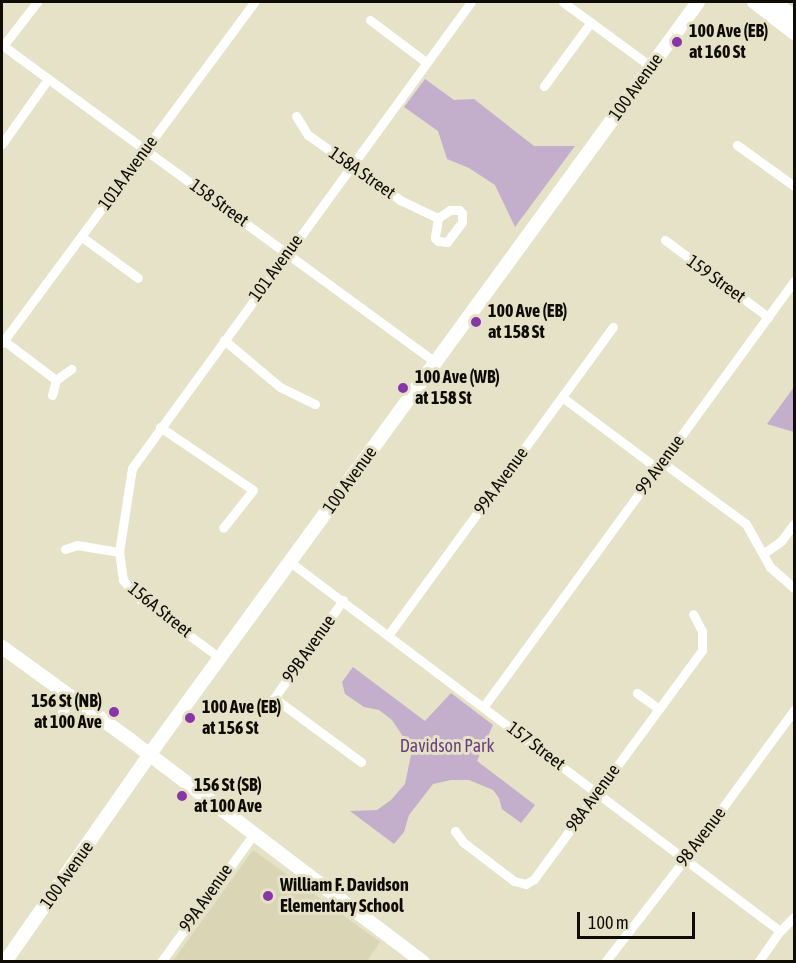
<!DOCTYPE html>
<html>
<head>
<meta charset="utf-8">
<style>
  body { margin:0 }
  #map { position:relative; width:796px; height:963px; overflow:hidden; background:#e5e2c8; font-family:"Asap Condensed",sans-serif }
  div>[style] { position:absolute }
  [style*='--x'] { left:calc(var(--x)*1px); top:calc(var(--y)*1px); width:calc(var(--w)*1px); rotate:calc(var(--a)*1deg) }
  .built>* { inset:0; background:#dad5b4 }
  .green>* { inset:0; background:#c3afcc }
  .minor>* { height:9px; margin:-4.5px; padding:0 4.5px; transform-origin:4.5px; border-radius:4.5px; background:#fff }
  .secondary>* { height:14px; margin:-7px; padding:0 7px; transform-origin:7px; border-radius:7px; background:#fff }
  .dots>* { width:16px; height:16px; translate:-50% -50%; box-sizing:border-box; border:3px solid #e5e2c8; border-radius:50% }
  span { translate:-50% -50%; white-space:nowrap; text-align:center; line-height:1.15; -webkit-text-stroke:6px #e5e2c8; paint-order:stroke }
  .poi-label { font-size:18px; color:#0e0c05; font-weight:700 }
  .left { translate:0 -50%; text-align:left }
  .right { translate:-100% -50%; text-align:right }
  .street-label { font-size:18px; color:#0e0c05 }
  .park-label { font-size:18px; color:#6b417d }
  .frame { position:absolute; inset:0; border:3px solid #0e0c05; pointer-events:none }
  .scale { position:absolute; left:577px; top:912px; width:118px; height:27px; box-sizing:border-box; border:3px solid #0e0c05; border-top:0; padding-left:8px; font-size:18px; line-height:21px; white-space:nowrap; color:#0e0c05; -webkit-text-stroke:4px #e5e2c8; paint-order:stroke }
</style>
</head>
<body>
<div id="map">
  <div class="built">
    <div style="clip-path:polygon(253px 850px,380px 942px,367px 961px,173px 961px)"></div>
  </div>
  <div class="green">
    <div style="clip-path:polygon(425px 79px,454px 100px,474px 99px,534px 146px,575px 146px,515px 227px,495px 185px,469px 168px,447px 159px,438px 131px,404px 107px)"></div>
    <div style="clip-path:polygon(794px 387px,794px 432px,767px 424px)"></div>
    <div style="clip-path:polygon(353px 667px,425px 721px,451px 693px,493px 725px,477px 761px,535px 805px,521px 823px,502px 809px,499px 798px,493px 790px,469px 780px,451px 780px,433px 784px,409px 815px,404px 832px,394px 844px,350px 811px,377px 810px,391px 800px,405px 784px,412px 750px,392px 720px,379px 710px,364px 707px,345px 694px,342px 682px)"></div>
  </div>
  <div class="minor">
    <div style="--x:563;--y:2;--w:108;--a:36.3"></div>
    <div style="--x:370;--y:20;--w:70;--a:36.9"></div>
    <div style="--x:2;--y:45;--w:537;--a:36.21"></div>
    <div style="--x:3;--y:46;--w:56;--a:-52.3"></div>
    <div style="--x:544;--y:86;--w:79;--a:-53.7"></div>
    <div style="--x:296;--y:116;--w:22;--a:58"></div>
    <div style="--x:308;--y:135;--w:113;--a:35.2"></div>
    <div style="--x:400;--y:200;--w:42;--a:25.3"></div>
    <div style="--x:438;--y:218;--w:20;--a:99"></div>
    <div style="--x:435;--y:238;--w:4;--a:45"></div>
    <div style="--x:438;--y:241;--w:9;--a:6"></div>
    <div style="--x:447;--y:242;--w:25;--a:-53"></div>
    <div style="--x:462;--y:222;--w:9;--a:-90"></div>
    <div style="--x:462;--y:213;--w:4;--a:-135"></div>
    <div style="--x:459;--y:210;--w:9;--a:180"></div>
    <div style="--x:450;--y:210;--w:14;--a:146"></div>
    <div style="--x:2;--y:144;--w:80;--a:-54.7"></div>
    <div style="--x:737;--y:145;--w:70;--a:35.7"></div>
    <div style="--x:82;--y:237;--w:69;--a:36.2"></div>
    <div style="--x:665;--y:240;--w:129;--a:36.8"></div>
    <div style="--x:3;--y:340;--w:66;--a:37"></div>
    <div style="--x:224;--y:340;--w:73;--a:40"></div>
    <div style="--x:280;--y:387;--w:39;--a:26"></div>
    <div style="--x:2;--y:343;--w:424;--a:-53.5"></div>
    <div style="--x:52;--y:395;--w:16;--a:-75"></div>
    <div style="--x:56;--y:380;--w:19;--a:-36"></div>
    <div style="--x:562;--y:397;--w:119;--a:36.8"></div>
    <div style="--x:160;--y:427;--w:112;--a:34.1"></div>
    <div style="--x:253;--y:490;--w:48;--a:128.3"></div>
    <div style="--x:662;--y:462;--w:104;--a:36.4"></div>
    <div style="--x:746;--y:524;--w:49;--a:60.8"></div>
    <div style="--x:770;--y:567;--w:32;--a:41"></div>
    <div style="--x:65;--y:549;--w:13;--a:-18"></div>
    <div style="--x:77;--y:545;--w:43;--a:9.5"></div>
    <div style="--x:764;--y:553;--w:21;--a:-35"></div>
    <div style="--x:781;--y:541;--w:21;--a:-53"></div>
    <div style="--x:290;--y:562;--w:613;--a:36.98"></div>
    <div style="--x:343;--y:600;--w:120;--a:125.1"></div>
    <div style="--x:274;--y:698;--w:108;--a:36.3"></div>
    <div style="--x:389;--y:634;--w:380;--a:-53.9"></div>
    <div style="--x:220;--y:658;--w:99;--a:-143.6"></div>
    <div style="--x:140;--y:599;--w:25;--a:-132"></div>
    <div style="--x:123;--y:580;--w:28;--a:-98"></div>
    <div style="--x:119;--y:552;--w:85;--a:-81.2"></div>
    <div style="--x:132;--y:468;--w:576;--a:-53.97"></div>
    <div style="--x:637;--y:693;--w:27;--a:36"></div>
    <div style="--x:484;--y:706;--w:526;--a:-53.89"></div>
    <div style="--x:62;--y:712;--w:17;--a:-54"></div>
    <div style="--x:455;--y:831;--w:14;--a:54"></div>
    <div style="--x:463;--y:842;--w:64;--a:37.4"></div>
    <div style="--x:514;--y:881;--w:12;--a:14"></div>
    <div style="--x:526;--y:884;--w:9;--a:-32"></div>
    <div style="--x:534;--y:879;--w:284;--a:-53.7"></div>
    <div style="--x:702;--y:650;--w:19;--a:-90"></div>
    <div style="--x:702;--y:631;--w:19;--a:-118"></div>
    <div style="--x:161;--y:962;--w:157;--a:-54.1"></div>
    <div style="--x:605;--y:962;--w:130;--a:-52.2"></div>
    <div style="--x:685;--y:859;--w:185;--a:-53.8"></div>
    <div style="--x:758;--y:962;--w:38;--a:-55"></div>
    <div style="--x:780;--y:931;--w:20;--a:-45"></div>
  </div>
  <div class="secondary">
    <div style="--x:754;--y:2;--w:51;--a:37.8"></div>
    <div style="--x:774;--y:2;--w:25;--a:37"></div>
    <div style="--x:2;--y:647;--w:162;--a:35.9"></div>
    <div style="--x:133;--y:742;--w:364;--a:37.2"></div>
    <div style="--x:5;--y:962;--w:266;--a:-55.1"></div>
    <div style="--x:157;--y:744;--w:918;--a:-53.9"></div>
  </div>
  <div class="dots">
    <div style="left:677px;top:42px;background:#8736a6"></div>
    <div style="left:476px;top:322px;background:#8736a6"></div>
    <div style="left:403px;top:388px;background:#8736a6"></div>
    <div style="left:114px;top:712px;background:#8736a6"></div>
    <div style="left:190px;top:718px;background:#8736a6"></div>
    <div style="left:182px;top:796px;background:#8736a6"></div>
    <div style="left:268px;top:896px;background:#8736a6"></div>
  </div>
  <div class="poi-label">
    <span class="left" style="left:689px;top:42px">100 Ave (EB)<br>at 160 St</span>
    <span class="left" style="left:488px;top:322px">100 Ave (EB)<br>at 158 St</span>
    <span class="left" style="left:415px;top:388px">100 Ave (WB)<br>at 158 St</span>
    <span class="right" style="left:102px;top:712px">156 St (NB)<br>at 100 Ave</span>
    <span class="left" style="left:202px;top:718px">100 Ave (EB)<br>at 156 St</span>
    <span class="left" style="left:194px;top:796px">156 St (SB)<br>at 100 Ave</span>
    <span class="left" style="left:280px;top:896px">William F. Davidson<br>Elementary School</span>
  </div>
  <div class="street-label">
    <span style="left:636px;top:87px;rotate:-54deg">100 Avenue</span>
    <span style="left:128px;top:173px;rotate:-54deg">101A Avenue</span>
    <span style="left:362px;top:173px;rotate:35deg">158A Street</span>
    <span style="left:219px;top:203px;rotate:36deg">158 Street</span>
    <span style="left:276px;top:268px;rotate:-54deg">101 Avenue</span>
    <span style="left:716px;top:279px;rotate:36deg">159 Street</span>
    <span style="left:660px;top:465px;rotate:-54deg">99 Avenue</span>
    <span style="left:350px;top:480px;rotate:-54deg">100 Avenue</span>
    <span style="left:501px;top:481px;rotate:-54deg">99A Avenue</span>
    <span style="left:160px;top:610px;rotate:39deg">156A Street</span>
    <span style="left:309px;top:649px;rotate:-55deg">99B Avenue</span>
    <span style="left:536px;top:746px;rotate:37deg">157 Street</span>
    <span style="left:593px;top:798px;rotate:-54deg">98A Avenue</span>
    <span style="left:701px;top:837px;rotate:-53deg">98 Avenue</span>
    <span style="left:67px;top:875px;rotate:-55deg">100 Avenue</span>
    <span style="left:206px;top:898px;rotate:-55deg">99A Avenue</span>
  </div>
  <div class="park-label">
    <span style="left:447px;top:746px">Davidson Park</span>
  </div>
  <div class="frame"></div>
  <div class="scale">100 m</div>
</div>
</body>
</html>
